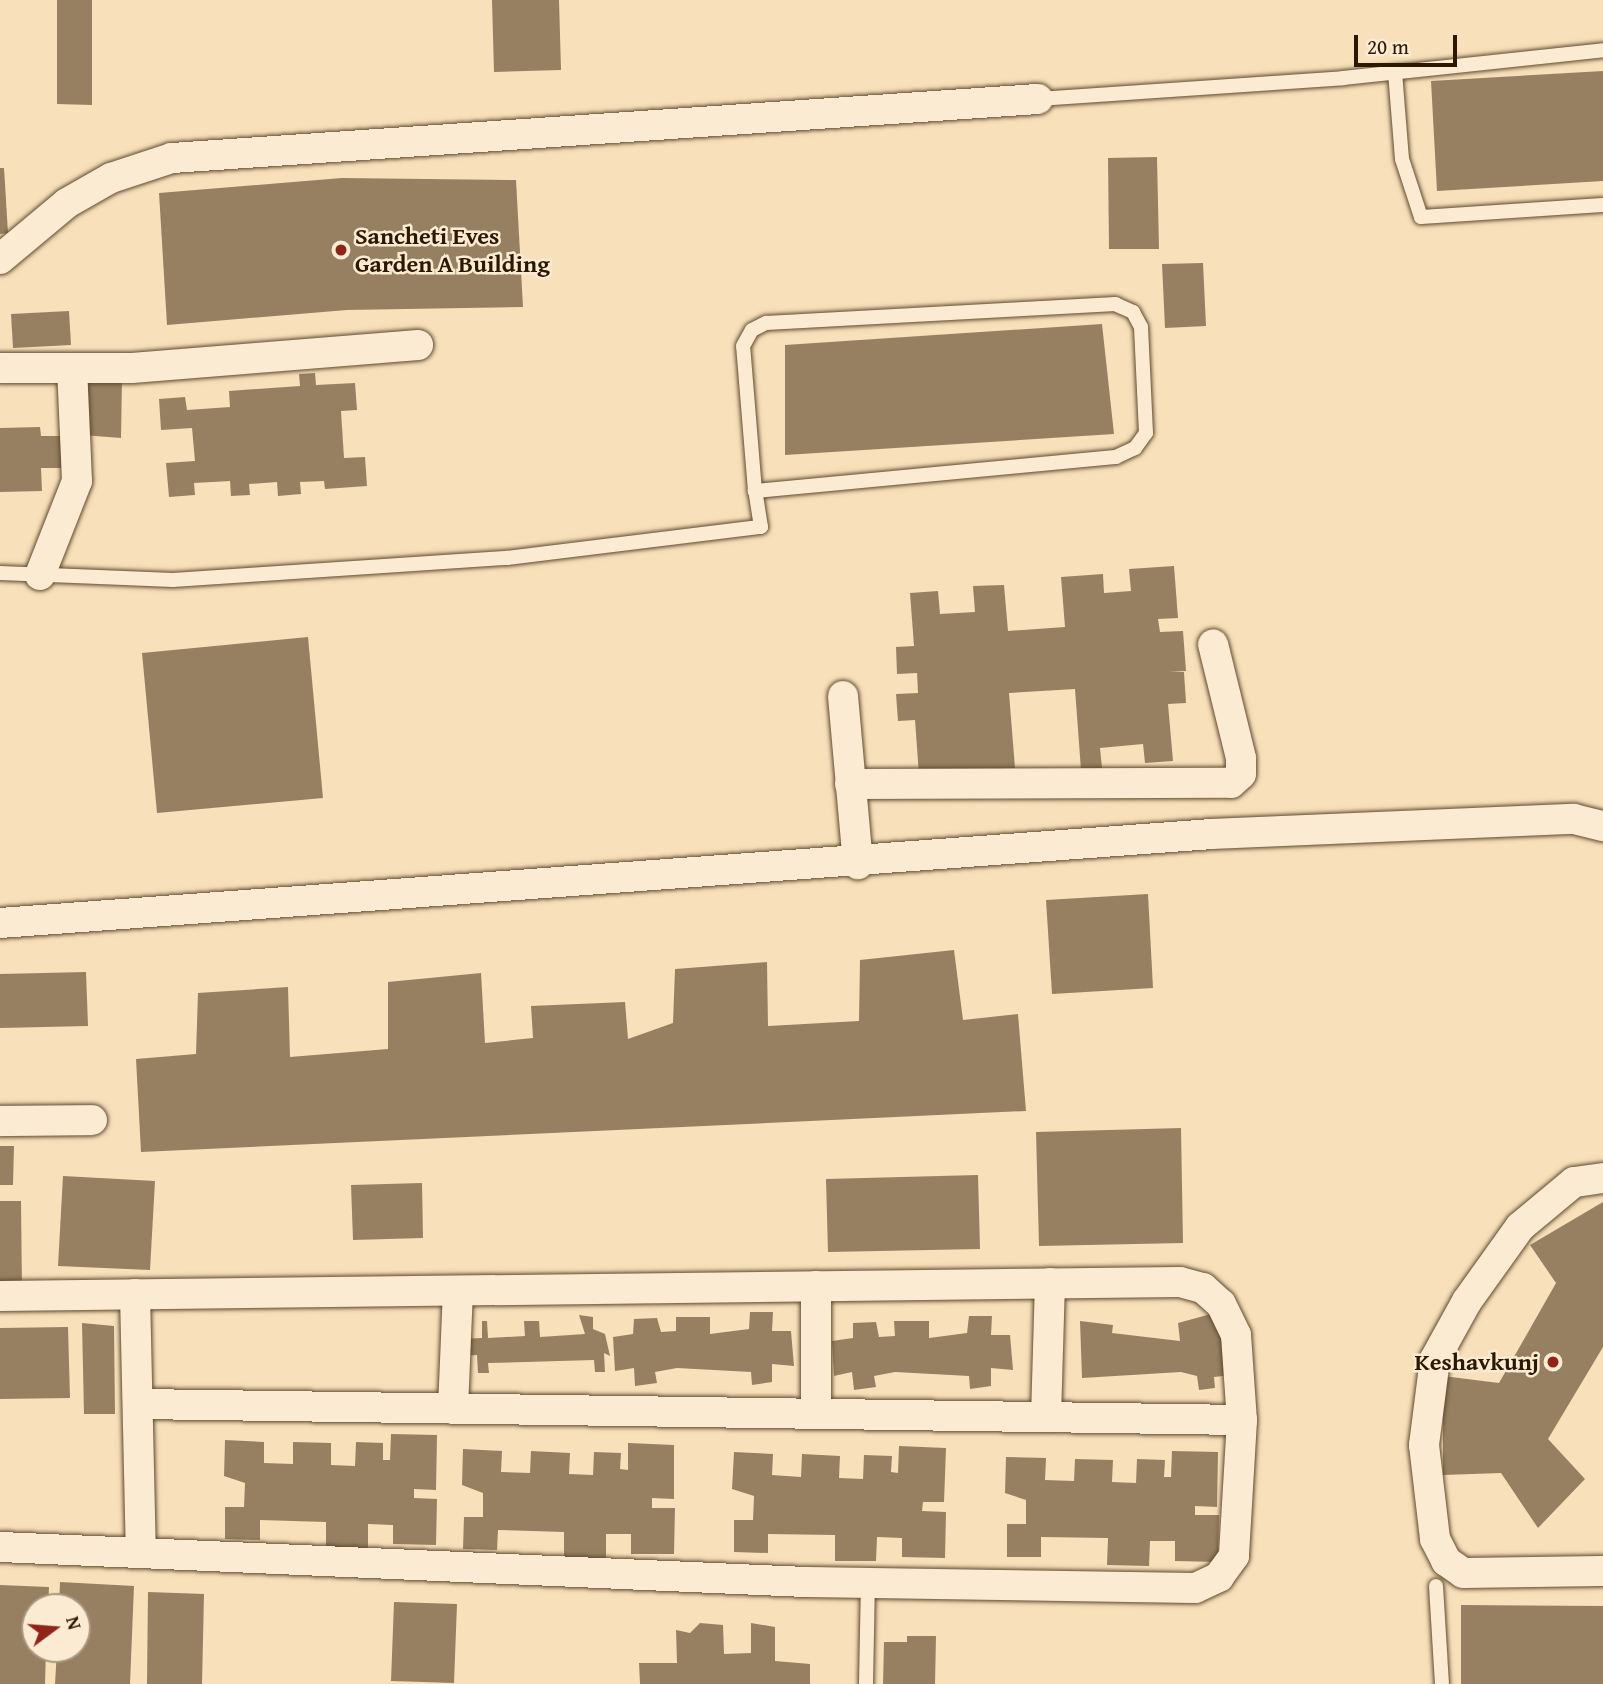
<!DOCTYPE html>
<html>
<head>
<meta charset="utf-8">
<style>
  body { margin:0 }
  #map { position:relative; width:1603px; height:1684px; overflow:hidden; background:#f7e0ba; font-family:"Gentium Book Plus",serif }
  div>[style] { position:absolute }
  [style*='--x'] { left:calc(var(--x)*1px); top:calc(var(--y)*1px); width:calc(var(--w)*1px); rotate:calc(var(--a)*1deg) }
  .building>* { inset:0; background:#968061 }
  .roads { filter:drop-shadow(0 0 2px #5f4a2e) drop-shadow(0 0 2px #5f4a2e) }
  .lane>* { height:14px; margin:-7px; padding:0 7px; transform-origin:7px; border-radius:7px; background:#faebd2 }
  .street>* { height:30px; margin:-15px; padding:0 15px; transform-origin:15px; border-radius:15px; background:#faebd2 }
  .dots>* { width:19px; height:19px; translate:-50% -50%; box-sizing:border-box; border:4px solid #faebd2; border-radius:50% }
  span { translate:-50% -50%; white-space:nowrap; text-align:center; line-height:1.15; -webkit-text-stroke:5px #faebd2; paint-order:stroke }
  .poi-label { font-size:24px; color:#2c1800; font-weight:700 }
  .left { translate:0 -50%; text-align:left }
  .right { translate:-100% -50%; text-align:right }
  .north { position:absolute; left:21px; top:1593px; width:70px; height:70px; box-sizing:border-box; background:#faebd2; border:2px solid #a8977e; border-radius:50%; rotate:74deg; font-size:19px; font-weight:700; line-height:28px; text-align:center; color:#2c1800 }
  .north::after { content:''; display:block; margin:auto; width:24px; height:32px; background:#8f2418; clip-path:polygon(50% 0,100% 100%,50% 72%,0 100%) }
  .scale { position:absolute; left:1354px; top:35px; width:103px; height:32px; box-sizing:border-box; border:4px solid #2c1800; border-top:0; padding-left:9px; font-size:21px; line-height:24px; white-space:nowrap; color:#2c1800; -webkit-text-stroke:5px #faebd2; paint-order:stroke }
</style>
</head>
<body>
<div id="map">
  <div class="building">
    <div style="clip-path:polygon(57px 0,92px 0,92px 105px,57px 104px)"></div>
    <div style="clip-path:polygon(492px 0,559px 0,561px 70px,494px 72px)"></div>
    <div style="clip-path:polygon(1603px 71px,1603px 181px,1437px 191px,1431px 81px)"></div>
    <div style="clip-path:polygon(1157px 157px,1159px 249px,1109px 249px,1108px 158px)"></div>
    <div style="clip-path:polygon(0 168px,4px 168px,8px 233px,0 234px)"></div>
    <div style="clip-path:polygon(342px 178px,516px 180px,523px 307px,347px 310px,167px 325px,159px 193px)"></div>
    <div style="clip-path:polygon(1203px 263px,1206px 326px,1165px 328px,1162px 264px)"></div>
    <div style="clip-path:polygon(69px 311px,71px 345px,13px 348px,11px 314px)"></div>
    <div style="clip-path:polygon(1102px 324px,1114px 434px,785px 455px,785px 345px)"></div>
    <div style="clip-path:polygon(315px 373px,316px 385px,355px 383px,357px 410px,341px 411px,344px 458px,365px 457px,367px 486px,325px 489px,324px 481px,300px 482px,301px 494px,278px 496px,277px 482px,249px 484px,250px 495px,231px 496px,230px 481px,194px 483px,195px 495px,169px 497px,166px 463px,195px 461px,192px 428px,161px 430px,159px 399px,185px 397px,187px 410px,230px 407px,229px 391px,300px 386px,299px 374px)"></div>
    <div style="clip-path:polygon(122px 379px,121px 438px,82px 435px,84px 382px)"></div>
    <div style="clip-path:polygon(40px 427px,41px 436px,60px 436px,62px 468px,41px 468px,42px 491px,0 492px,0 428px)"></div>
    <div style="clip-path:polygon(1174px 566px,1178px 618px,1158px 619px,1160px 632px,1183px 631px,1186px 671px,1170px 672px,1184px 672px,1186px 703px,1168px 704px,1173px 761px,1145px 763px,1143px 744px,1100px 748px,1102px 768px,1081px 770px,1075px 689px,1009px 693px,1015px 768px,919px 775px,915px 720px,898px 721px,896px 694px,918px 693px,917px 673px,897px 674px,896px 647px,914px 646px,910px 593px,938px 591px,940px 614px,975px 612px,973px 586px,1004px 585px,1008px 631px,1065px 627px,1061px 577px,1103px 574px,1104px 593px,1131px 591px,1129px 569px)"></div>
    <div style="clip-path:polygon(308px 637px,323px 798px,157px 813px,142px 653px)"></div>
    <div style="clip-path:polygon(1148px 894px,1153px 988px,1052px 994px,1046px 900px)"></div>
    <div style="clip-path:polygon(954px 950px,963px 1020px,1018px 1014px,1026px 1111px,141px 1152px,136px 1059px,196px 1054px,198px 993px,288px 987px,290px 1057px,388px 1049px,388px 982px,481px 973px,485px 1043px,533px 1038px,531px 1006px,625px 1002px,628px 1039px,673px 1023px,675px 969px,767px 962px,768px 1026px,859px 1021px,860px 960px)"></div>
    <div style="clip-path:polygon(86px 972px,88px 1026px,0 1028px,0 974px)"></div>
    <div style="clip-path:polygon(1181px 1128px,1183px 1243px,1039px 1246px,1036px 1132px)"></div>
    <div style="clip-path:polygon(0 1146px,14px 1146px,13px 1185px,0 1185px)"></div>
    <div style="clip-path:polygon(978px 1175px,980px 1249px,828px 1252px,826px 1179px)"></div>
    <div style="clip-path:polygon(63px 1176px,155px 1181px,150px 1270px,58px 1266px)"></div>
    <div style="clip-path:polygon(422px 1183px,423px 1238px,353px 1240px,351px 1185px)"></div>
    <div style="clip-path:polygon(0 1201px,21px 1201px,22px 1290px,0 1290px)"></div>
    <div style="clip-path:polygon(1603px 1202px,1603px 1347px,1548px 1439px,1585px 1479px,1538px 1528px,1501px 1473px,1443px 1475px,1443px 1376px,1499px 1383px,1556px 1283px,1530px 1245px)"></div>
    <div style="clip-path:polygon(750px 1312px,773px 1312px,772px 1331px,791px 1331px,794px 1366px,772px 1364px,772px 1382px,752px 1385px,751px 1372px,677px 1368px,655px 1372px,657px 1383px,635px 1386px,634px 1368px,615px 1371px,613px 1337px,633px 1334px,634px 1319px,657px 1318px,661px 1332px,676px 1331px,676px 1317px,710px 1317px,710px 1334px,749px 1329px)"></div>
    <div style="clip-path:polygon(1218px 1312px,1232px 1375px,1214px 1377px,1215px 1388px,1199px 1390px,1197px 1376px,1181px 1372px,1082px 1378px,1080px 1321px,1113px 1325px,1112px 1333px,1180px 1341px,1178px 1323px)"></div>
    <div style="clip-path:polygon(579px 1315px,593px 1317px,593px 1329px,605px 1334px,610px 1356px,604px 1353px,605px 1372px,595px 1372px,594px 1360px,488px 1363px,489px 1373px,478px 1373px,477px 1355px,461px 1356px,459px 1339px,482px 1338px,482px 1321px,487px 1321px,488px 1338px,525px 1336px,524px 1321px,539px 1321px,540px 1337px,585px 1334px)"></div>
    <div style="clip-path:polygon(969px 1316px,992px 1316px,991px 1335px,1010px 1335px,1013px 1370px,991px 1368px,991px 1386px,970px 1389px,969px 1376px,895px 1372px,874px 1376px,876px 1387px,854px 1390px,852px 1372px,834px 1376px,832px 1341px,853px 1338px,853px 1323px,876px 1322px,879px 1337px,895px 1336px,894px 1321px,929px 1321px,929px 1338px,967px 1333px)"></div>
    <div style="clip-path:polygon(82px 1323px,114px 1326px,115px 1414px,84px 1414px)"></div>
    <div style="clip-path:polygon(68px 1327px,70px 1398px,0 1399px,0 1328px)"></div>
    <div style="clip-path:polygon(391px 1434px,437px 1435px,436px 1490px,414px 1489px,414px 1498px,437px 1499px,436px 1545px,393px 1544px,393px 1525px,368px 1524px,368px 1549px,326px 1548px,326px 1522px,260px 1520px,260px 1540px,225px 1539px,225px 1507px,244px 1507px,245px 1483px,224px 1476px,225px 1440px,264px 1442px,264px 1463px,293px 1464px,293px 1442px,331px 1443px,331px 1465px,355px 1466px,356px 1442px,383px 1443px,383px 1460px,390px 1460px)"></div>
    <div style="clip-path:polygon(628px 1443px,674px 1445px,674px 1499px,652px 1498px,652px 1508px,675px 1508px,674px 1554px,631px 1554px,631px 1534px,606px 1534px,606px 1558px,564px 1558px,564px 1532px,498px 1530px,497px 1550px,463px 1549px,464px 1517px,483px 1517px,483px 1493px,462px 1485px,463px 1449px,502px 1451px,501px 1472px,530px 1473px,531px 1451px,570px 1453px,569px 1474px,593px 1475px,594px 1452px,621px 1453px,620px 1469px,628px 1470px)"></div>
    <div style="clip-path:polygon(899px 1446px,946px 1448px,944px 1502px,923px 1502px,922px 1511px,946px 1512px,945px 1558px,902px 1557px,902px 1538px,877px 1537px,876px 1561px,835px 1561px,835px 1535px,768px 1534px,768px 1553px,734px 1552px,734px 1520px,753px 1520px,754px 1496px,732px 1489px,734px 1452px,773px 1454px,772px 1475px,801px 1477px,802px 1454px,840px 1456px,839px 1478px,863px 1479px,864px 1455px,892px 1456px,891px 1472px,898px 1473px)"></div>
    <div style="clip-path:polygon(1172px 1451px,1218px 1452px,1217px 1507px,1195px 1506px,1195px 1515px,1219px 1515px,1218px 1562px,1175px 1561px,1175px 1541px,1150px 1541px,1149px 1566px,1107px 1565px,1108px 1538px,1041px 1537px,1041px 1557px,1007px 1557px,1007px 1524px,1026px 1524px,1026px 1500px,1005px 1493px,1006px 1457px,1046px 1458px,1045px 1480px,1074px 1481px,1075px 1459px,1113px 1460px,1112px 1482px,1136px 1483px,1137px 1459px,1165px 1460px,1164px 1477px,1171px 1477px)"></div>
    <div style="clip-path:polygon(60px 1582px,134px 1586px,130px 1684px,55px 1684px,57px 1649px,77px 1649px,77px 1607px,59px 1607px)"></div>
    <div style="clip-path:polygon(0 1585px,49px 1587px,48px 1607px,35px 1607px,35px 1649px,46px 1649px,45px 1684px,0 1684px)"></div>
    <div style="clip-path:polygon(148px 1592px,204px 1594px,202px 1684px,147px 1684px)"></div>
    <div style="clip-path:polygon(394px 1602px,457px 1604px,454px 1683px,391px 1681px)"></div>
    <div style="clip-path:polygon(1461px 1605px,1603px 1606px,1603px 1684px,1461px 1684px)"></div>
    <div style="clip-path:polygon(700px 1623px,723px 1625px,724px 1654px,751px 1653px,751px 1623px,775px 1627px,775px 1661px,810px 1664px,810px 1684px,640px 1684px,639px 1663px,677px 1663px,676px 1630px,690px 1633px)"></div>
    <div style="clip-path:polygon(907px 1636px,936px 1636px,935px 1684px,883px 1684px,884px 1642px,907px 1642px)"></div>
  </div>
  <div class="roads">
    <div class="lane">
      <div style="--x:1395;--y:72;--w:87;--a:85.4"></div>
      <div style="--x:1402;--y:159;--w:61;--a:71.9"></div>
      <div style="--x:1421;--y:217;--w:182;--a:-3.8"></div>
      <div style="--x:1038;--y:99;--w:306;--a:-3.9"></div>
      <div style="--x:1343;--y:78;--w:262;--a:-6.1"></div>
      <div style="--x:0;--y:573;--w:173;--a:2.3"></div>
      <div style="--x:173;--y:580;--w:335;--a:-3.8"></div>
      <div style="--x:507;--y:558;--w:256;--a:-7"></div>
      <div style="--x:761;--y:527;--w:36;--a:-99"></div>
      <div style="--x:755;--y:491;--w:145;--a:-94.7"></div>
      <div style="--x:743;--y:346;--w:18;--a:-61"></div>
      <div style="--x:752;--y:330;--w:16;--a:-27"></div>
      <div style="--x:766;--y:323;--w:350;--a:-3.1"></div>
      <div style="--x:1115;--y:304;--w:20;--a:24"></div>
      <div style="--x:1133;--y:312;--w:17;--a:62"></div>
      <div style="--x:1141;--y:327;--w:106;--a:87.3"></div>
      <div style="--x:1146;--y:433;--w:19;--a:126"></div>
      <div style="--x:1135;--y:448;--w:21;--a:155"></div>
      <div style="--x:1116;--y:457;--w:363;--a:174.6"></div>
      <div style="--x:1436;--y:1586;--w:98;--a:86.5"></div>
      <div style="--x:866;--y:1684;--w:101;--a:-88.9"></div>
    </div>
    <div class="street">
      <div style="--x:0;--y:259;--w:87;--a:-39.9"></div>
      <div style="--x:67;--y:203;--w:51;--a:-29.6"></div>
      <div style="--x:111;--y:178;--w:64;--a:-18.2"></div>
      <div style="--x:172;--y:158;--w:868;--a:-3.9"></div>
      <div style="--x:0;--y:368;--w:132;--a:0"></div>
      <div style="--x:132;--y:368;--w:287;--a:-4.6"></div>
      <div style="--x:40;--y:575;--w:101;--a:-68.5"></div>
      <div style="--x:77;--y:481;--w:113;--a:-92.5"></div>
      <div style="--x:843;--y:696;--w:169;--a:84.9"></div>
      <div style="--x:850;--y:784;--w:381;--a:-0.2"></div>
      <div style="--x:1231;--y:783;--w:13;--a:-42"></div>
      <div style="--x:1241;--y:774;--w:16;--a:-90"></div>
      <div style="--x:1241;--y:758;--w:117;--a:-103.8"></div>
      <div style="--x:0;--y:923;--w:1214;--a:-4.2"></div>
      <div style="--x:1211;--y:834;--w:363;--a:-2.4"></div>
      <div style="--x:1574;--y:819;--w:30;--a:14"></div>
      <div style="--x:0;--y:1121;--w:92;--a:-0.6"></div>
      <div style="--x:1603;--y:1178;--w:29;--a:172"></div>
      <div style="--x:1574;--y:1182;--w:70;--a:140.2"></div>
      <div style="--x:1520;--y:1227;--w:91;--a:125.6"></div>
      <div style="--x:1467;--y:1301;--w:66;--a:118.9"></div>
      <div style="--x:1435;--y:1359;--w:87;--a:97.3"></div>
      <div style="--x:1424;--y:1445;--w:95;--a:83.3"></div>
      <div style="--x:1435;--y:1539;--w:25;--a:63"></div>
      <div style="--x:1446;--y:1561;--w:21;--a:35"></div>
      <div style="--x:1463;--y:1573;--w:140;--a:-0.8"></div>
      <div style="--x:816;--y:1286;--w:128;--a:90"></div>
      <div style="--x:135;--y:1294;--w:259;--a:88.7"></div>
      <div style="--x:0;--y:1296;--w:1180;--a:-0.68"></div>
      <div style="--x:1180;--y:1282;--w:24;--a:15"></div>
      <div style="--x:1203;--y:1288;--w:24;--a:42"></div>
      <div style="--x:1221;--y:1304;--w:34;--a:64"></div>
      <div style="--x:1236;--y:1335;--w:85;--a:86"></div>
      <div style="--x:1242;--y:1420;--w:136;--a:93.4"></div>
      <div style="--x:1234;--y:1556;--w:26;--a:126"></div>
      <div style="--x:1219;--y:1577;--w:26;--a:155"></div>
      <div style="--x:1195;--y:1588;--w:389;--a:-179.1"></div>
      <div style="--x:806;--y:1582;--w:807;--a:-177.51"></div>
      <div style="--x:139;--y:1404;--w:1103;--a:0.83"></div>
      <div style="--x:453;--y:1409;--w:118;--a:-87.6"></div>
      <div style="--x:1046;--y:1417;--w:134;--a:-88.3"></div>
    </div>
  </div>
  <div class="dots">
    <div style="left:341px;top:250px;background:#8f2418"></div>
    <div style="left:1553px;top:1362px;background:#8f2418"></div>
  </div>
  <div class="poi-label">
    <span class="left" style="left:355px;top:250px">Sancheti Eves<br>Garden A Building</span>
    <span class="right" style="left:1539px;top:1362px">Keshavkunj</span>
  </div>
  <div class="north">N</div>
  <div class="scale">20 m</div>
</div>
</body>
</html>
